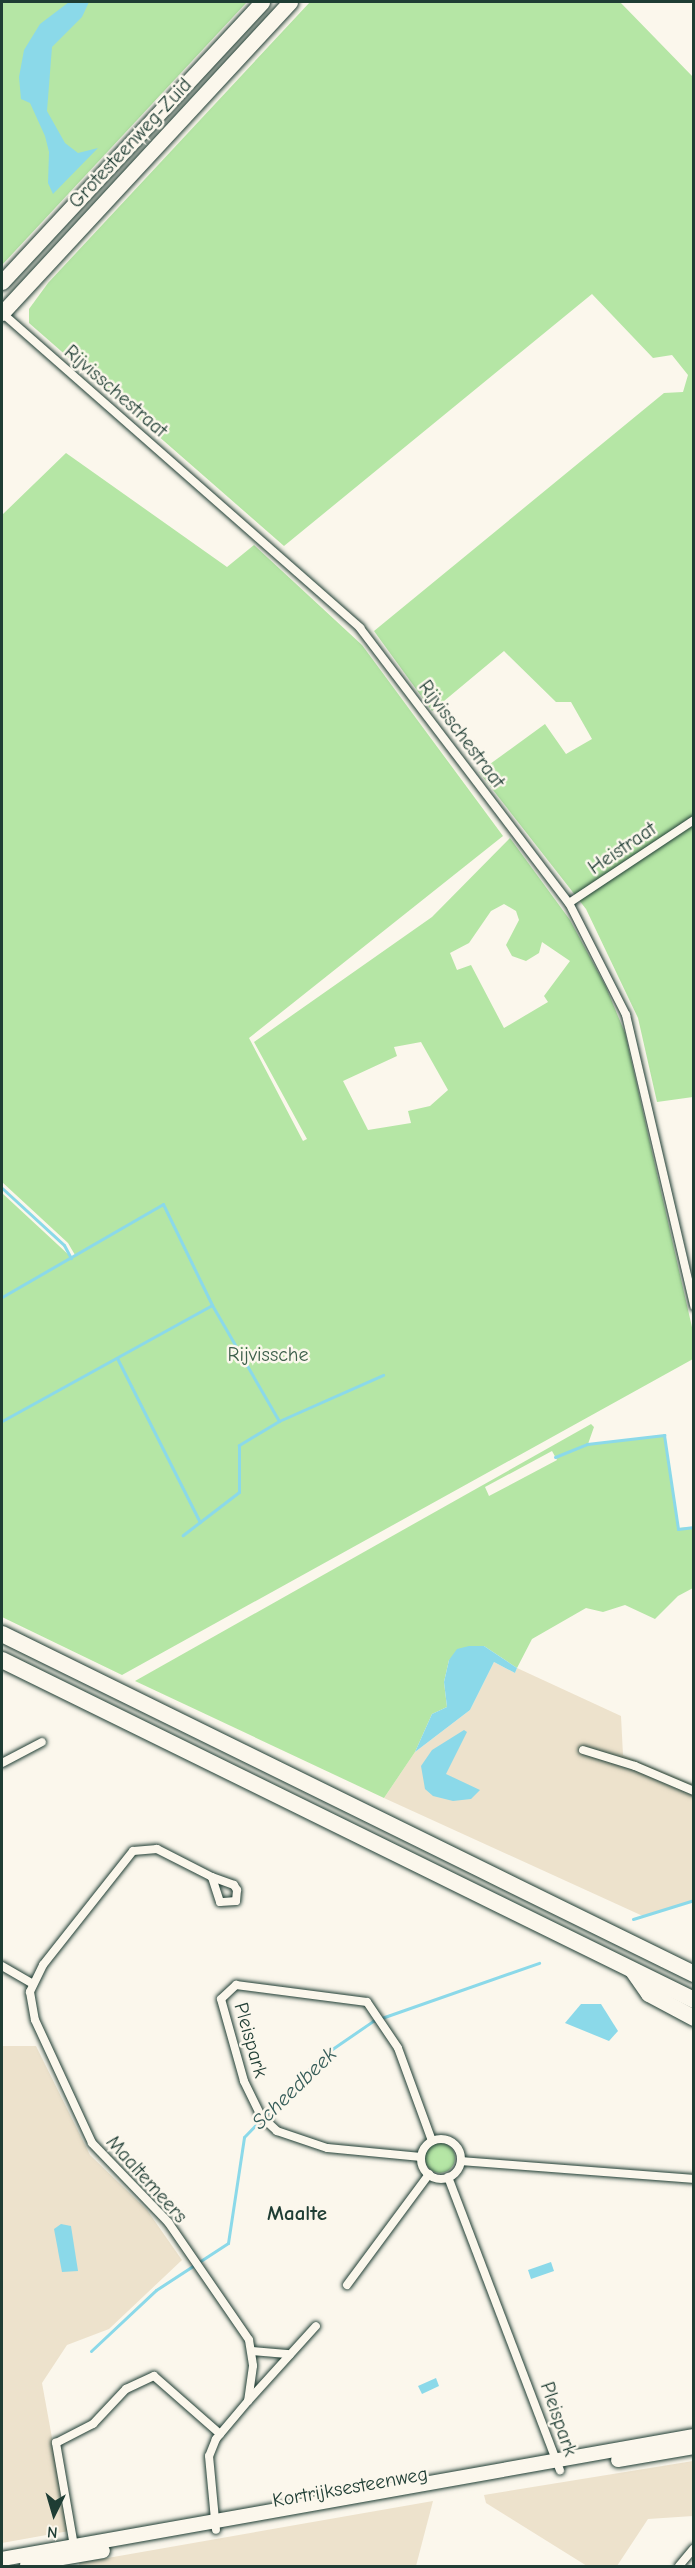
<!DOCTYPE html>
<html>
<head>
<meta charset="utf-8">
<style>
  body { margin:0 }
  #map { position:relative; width:695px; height:2568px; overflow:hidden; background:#fbf7ec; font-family:"Comic Neue",sans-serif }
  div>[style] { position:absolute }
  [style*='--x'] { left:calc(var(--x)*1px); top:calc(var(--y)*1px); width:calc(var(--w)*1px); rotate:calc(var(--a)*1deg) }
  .built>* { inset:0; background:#ede2cc }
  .green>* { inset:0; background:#b5e6a5 }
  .round { border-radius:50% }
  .water>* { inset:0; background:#8bd9e9 }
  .stream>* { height:3px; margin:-1.5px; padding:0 1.5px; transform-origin:1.5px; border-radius:1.5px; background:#8bd9e9 }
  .roads { filter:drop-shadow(0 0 2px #1f3d34) drop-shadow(0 0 2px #1f3d34) }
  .minor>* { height:8px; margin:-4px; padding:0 4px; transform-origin:4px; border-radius:4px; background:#fbf7ec }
  .minor>.ring { margin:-4px; padding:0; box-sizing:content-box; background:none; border:8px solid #fbf7ec; border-radius:50% }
  .primary>* { height:14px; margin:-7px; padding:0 7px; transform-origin:7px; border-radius:7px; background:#fbf7ec }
  .trunk>* { height:15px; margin:-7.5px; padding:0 7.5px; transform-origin:7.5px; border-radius:7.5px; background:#fbf7ec }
  .motorway>* { height:16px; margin:-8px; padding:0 8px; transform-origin:8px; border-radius:8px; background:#fbf7ec }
  span { translate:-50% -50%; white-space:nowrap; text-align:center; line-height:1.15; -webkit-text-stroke:5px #fbf7ec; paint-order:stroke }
  .street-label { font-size:20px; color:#1f3d34 }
  .park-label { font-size:20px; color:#3d5f4b }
  .water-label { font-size:21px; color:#355c58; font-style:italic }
  .neighbourhood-label { font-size:21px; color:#1f3d34; font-weight:700 }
  .frame { position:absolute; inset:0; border:3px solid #1f3d34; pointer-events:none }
  .north { position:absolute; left:24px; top:2484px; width:60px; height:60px; -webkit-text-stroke:4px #fbf7ec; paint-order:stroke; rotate:185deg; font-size:16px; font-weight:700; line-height:24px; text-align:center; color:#1f3d34 }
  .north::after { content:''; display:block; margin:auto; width:21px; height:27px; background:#1f3d34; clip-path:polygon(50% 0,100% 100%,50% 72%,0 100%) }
</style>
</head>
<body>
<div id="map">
  <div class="built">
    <div style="clip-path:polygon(494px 1662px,515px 1673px,517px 1668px,621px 1716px,623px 1755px,693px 1784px,693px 1900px,645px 1917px,384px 1798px,415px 1752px,470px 1710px)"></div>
    <div style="clip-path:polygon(2px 2046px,36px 2046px,90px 2155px,147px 2210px,182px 2260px,109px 2329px,67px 2345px,42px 2383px,69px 2531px,2px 2543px)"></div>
    <div style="clip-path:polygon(693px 2461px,693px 2516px,648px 2519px,617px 2566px,587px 2566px,486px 2503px,484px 2495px)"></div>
    <div style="clip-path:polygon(433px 2501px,416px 2566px,79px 2566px,79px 2563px)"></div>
  </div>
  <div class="green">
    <div style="clip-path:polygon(2px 2px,247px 2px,2px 265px)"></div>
    <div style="clip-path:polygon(310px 2px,620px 2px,693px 77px,693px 1097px,657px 1102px,638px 1018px,586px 909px,479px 772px,545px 724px,566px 754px,592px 739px,571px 702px,556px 702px,504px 651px,432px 711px,374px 631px,664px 393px,683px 392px,688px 375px,672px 355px,653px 358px,592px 294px,284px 546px,29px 323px,29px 309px,48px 283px)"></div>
    <div style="clip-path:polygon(evenodd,66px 453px,227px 567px,254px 545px,362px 645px,503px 836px,249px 1038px,303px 1141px,307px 1139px,254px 1042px,432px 917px,510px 838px,570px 920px,606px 987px,625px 1033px,694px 1336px,693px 1359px,122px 1675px,2px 1617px,2px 1193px,71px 1257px,75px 1255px,68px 1243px,2px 1182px,2px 515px,66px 453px,504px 904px,516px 911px,519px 920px,506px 945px,512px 956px,526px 961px,539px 953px,542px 942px,570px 961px,544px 996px,548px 1002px,504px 1028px,471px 965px,457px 970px,450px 953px,469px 943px,491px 911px,504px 904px,66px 453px,421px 1042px,448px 1090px,430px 1106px,408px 1111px,411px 1123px,368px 1130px,343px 1081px,397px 1056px,394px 1047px,421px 1042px)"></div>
    <div style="clip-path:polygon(evenodd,591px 1424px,594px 1427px,588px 1444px,664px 1435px,678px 1528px,693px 1527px,693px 1588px,678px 1596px,655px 1619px,625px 1605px,603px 1612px,586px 1608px,532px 1639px,517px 1668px,484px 1646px,449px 1660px,444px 1682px,447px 1707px,432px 1714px,415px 1752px,384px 1798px,135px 1681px,591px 1424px,552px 1451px,557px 1460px,489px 1496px,485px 1487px,552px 1451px)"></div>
    <div class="round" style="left:425px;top:2143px;width:30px;height:30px"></div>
  </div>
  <div class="water">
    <div style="clip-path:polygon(69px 2px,89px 2px,82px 17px,52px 47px,47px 111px,65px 143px,78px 153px,98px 148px,53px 194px,48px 183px,49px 152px,45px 136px,30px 103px,21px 99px,19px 77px,24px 50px,40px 24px)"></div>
    <div style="clip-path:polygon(469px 1646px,484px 1646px,517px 1668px,515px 1673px,494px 1662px,470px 1710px,415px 1752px,432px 1714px,447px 1707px,444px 1682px,449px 1660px,457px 1649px)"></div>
    <div style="clip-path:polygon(464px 1730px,467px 1732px,446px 1774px,480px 1790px,471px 1799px,453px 1801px,433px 1796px,425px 1789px,421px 1766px,432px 1750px)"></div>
    <div style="clip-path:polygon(581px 2004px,601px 2004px,618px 2031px,609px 2041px,565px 2023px)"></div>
    <div style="clip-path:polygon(61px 2224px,71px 2226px,78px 2271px,62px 2272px,54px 2229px)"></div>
    <div style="clip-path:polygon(551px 2262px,554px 2271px,531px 2279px,528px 2270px)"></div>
    <div style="clip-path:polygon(436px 2378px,439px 2386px,422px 2394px,418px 2386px)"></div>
  </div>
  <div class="stream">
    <div style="--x:2;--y:1188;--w:84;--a:42.6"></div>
    <div style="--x:64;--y:1245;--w:15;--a:62"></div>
    <div style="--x:2;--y:1297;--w:186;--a:-30"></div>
    <div style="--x:163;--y:1204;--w:112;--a:64.1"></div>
    <div style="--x:212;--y:1305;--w:134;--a:60"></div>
    <div style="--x:279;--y:1421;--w:47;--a:149"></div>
    <div style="--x:239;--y:1445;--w:47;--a:90"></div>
    <div style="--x:239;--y:1492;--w:71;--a:142.5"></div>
    <div style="--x:117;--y:1358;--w:184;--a:63.2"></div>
    <div style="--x:2;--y:1421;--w:240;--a:-28.9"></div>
    <div style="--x:279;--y:1421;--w:114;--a:-23.9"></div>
    <div style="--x:555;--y:1457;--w:35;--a:-22"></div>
    <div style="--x:587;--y:1444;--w:78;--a:-6.7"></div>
    <div style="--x:664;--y:1435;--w:95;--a:81.5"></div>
    <div style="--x:678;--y:1529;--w:16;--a:-7"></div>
    <div style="--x:633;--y:1919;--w:64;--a:-17.3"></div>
    <div style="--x:91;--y:2351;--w:89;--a:-43.2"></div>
    <div style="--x:156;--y:2290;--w:86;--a:-33.1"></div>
    <div style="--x:228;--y:2243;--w:107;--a:-81.4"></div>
    <div style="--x:244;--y:2137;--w:112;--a:-46.1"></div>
    <div style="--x:322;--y:2056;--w:62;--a:-34.5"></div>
    <div style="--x:373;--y:2021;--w:176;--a:-19.3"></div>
  </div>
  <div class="roads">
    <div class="minor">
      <div style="--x:2;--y:313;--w:477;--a:41.3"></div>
      <div style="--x:360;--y:628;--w:345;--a:52.8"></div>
      <div style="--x:569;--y:903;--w:126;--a:63"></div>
      <div style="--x:626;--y:1015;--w:299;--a:76.8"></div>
      <div style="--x:569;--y:903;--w:150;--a:-33.6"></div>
      <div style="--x:583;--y:1750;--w:54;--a:17.1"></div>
      <div style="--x:635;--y:1766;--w:64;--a:23"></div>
      <div style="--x:2;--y:1763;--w:45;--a:-27.7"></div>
      <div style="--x:212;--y:1877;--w:23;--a:20"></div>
      <div style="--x:234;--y:1885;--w:6;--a:59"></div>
      <div style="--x:237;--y:1890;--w:11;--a:95"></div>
      <div style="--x:236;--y:1901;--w:16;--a:176"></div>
      <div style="--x:220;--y:1902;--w:26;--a:-108"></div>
      <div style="--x:212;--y:1877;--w:62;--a:-153"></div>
      <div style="--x:157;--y:1849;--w:24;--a:175"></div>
      <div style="--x:133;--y:1851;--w:145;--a:128.3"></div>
      <div style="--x:43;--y:1965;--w:30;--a:116"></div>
      <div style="--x:30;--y:1992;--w:28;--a:80"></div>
      <div style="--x:35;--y:2020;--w:136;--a:65.1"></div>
      <div style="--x:92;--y:2143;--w:110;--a:46.1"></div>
      <div style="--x:168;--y:2222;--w:143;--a:55.5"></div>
      <div style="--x:249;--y:2340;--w:26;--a:81"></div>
      <div style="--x:253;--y:2366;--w:35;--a:98"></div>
      <div style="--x:248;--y:2401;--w:50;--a:130.1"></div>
      <div style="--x:216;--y:2439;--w:18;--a:112"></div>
      <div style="--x:209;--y:2456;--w:74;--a:84.6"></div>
      <div style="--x:2;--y:1966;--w:34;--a:30"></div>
      <div class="ring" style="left:421px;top:2139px;width:32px;height:32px"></div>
      <div style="--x:421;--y:2157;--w:94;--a:-174.5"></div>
      <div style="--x:327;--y:2148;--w:53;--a:-161.2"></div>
      <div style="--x:277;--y:2131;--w:22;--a:-137"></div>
      <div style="--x:261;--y:2116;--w:39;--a:-116"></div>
      <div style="--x:244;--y:2081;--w:85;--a:-105.7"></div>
      <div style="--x:221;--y:1999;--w:21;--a:-43"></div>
      <div style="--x:236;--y:1985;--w:132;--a:7.4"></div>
      <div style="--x:367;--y:2002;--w:55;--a:56"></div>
      <div style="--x:398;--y:2048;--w:99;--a:69.9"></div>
      <div style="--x:461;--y:2161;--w:234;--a:4.4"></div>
      <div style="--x:448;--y:2177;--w:314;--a:69.1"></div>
      <div style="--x:347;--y:2285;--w:138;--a:-53.5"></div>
      <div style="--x:252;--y:2351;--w:38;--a:5"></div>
      <div style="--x:248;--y:2401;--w:101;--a:-47.8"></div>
      <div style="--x:74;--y:2546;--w:105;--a:-99.9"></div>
      <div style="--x:56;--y:2443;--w:42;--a:-27.2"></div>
      <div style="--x:93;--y:2424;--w:48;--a:-46.7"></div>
      <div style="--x:126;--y:2389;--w:31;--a:-25"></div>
      <div style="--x:154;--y:2376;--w:88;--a:41.3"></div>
      <div style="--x:679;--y:2566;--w:23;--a:-50"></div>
    </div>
    <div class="primary">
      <div style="--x:618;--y:2460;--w:77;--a:-9.7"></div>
      <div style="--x:2;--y:2559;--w:703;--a:-10.08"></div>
      <div style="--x:27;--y:2564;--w:77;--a:-9.7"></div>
    </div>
    <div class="trunk">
      <div style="--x:2;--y:282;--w:382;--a:-47.1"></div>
      <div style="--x:2;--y:313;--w:424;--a:-47.2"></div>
    </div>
    <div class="motorway">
      <div style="--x:2;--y:1634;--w:771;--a:26.17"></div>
      <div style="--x:2;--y:1660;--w:771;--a:26.17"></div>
      <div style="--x:633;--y:1971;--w:28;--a:55"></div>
      <div style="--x:649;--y:1994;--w:51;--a:28.1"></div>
    </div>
  </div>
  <div class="street-label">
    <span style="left:130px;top:143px;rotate:-47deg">Grotesteenweg-Zuid</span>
    <span style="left:116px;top:391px;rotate:41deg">Rijvisschestraat</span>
    <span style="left:462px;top:734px;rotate:53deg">Rijvisschestraat</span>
    <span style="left:622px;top:848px;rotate:-34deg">Heistraat</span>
    <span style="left:251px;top:2040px;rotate:74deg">Pleispark</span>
    <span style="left:147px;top:2179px;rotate:48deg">Maaltemeers</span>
    <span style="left:559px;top:2419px;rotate:71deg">Pleispark</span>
    <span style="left:350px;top:2487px;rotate:-10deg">Kortrijksesteenweg</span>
  </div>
  <div class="park-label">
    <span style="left:268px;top:1354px">Rijvissche</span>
  </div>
  <div class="water-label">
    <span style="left:294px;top:2088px;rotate:-44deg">Scheedbeek</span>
  </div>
  <div class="neighbourhood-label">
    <span style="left:297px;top:2213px">Maalte</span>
  </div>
  <div class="frame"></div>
  <div class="north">N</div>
</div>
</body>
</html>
